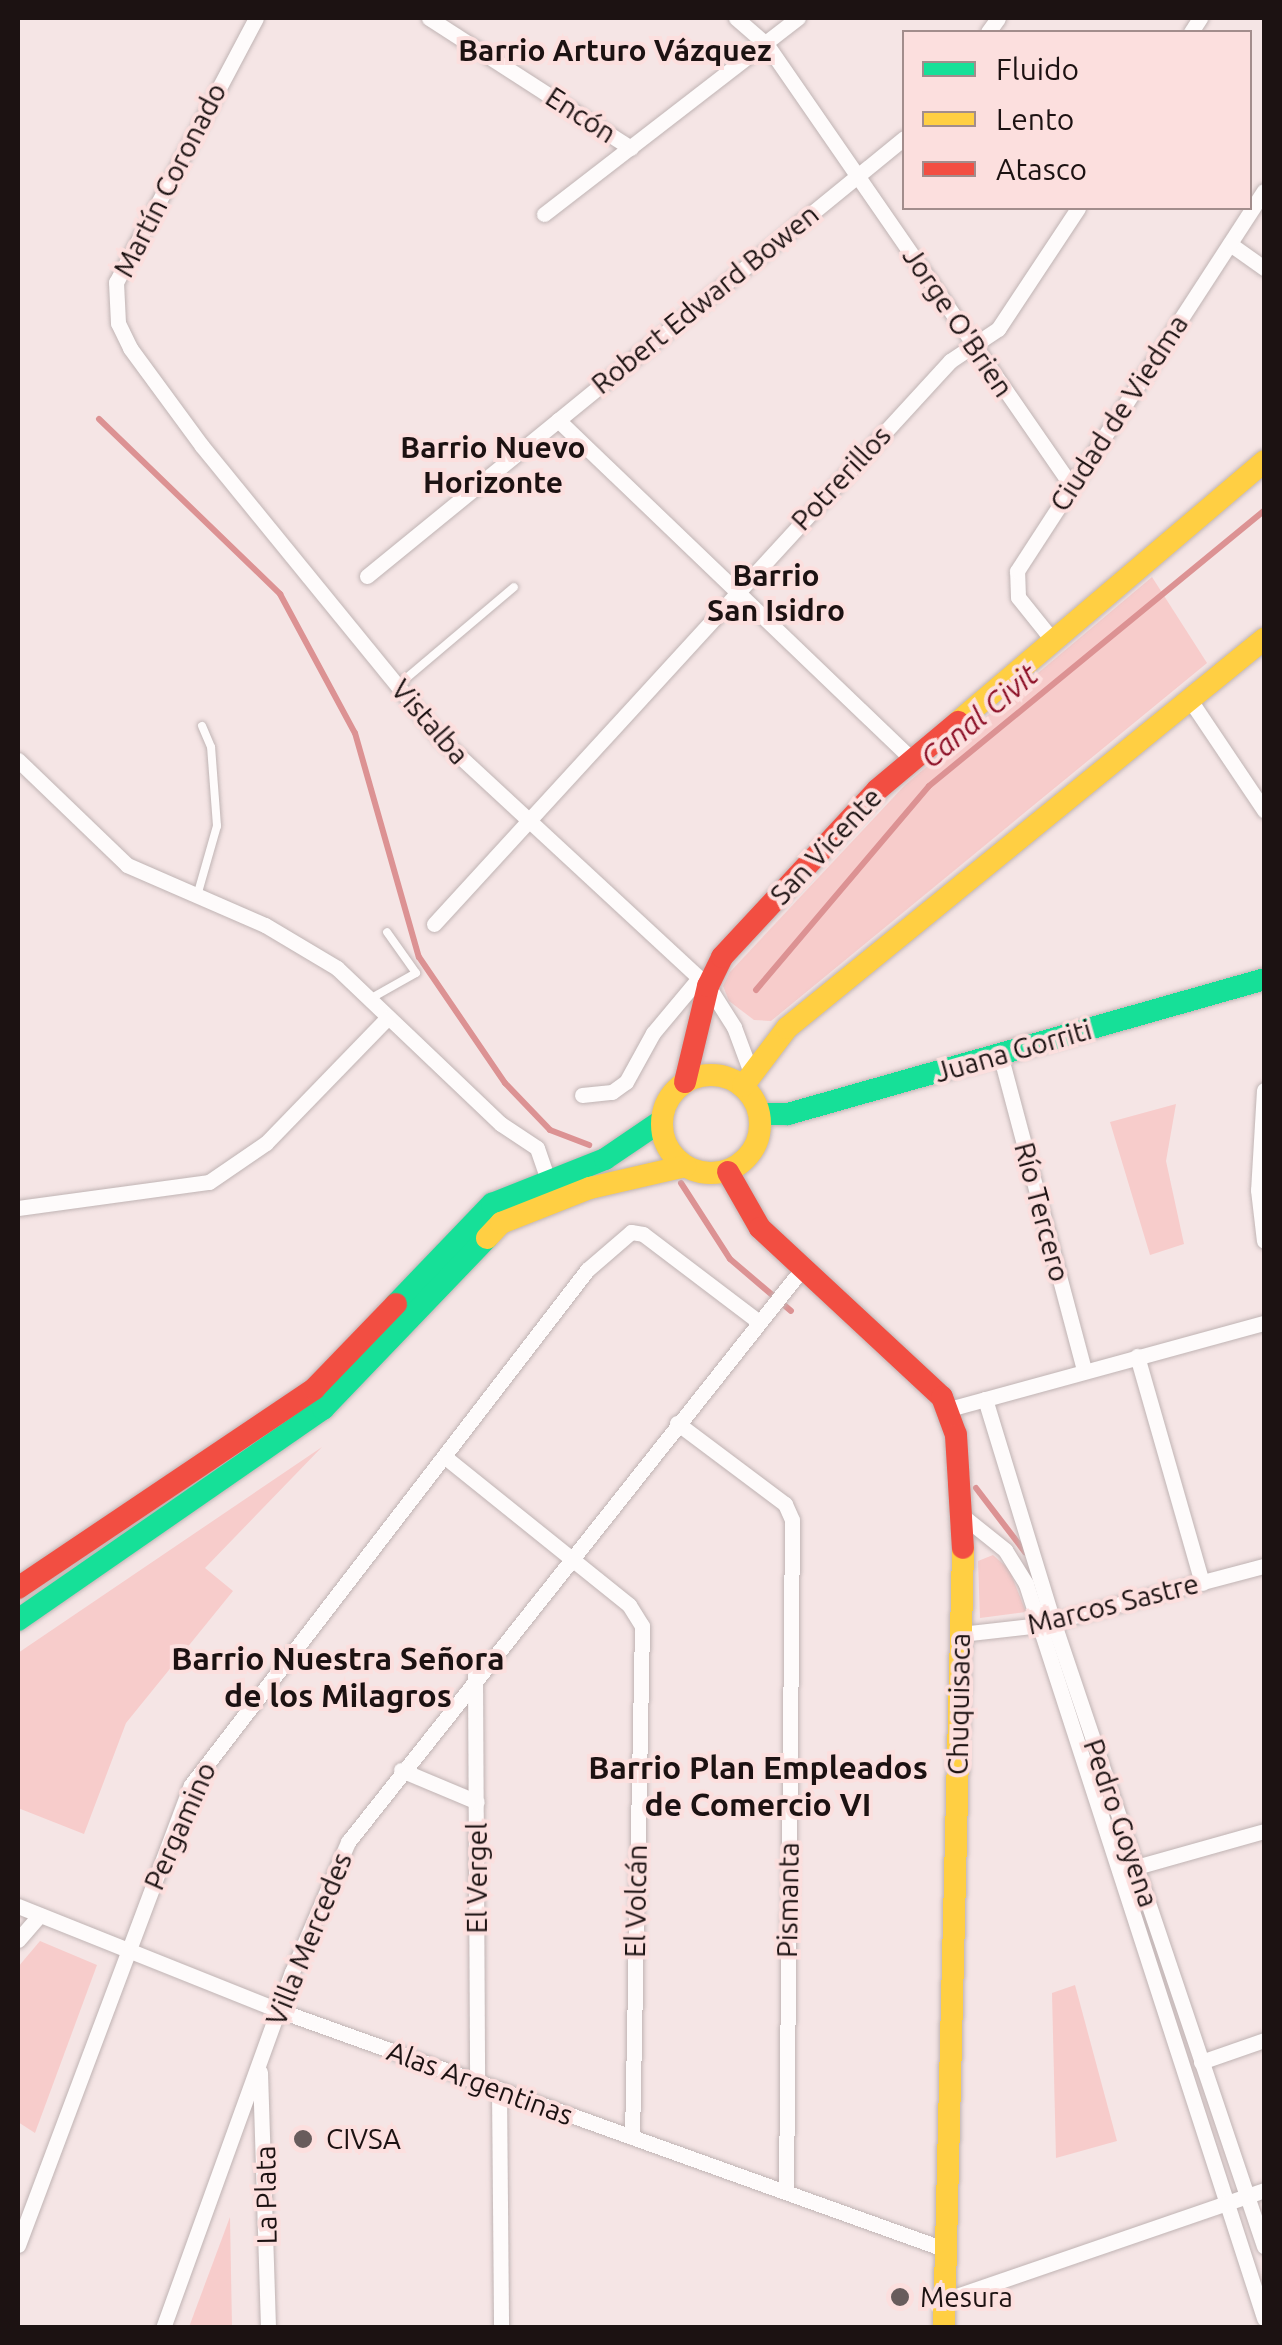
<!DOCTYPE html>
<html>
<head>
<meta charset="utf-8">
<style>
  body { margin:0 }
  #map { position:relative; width:1282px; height:2345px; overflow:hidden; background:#f5e5e5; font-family:Ubuntu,sans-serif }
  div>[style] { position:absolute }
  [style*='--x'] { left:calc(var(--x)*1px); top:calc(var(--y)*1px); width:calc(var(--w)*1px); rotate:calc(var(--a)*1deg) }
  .green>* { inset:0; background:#f7cccb }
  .stream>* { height:6px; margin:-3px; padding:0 3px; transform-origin:3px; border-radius:3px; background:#dc9293 }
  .roads { filter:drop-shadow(0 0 2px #c0b4b4) drop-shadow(0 0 2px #c0b4b4) }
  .lane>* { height:8px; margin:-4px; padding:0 4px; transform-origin:4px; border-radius:4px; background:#fefbfb }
  .street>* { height:15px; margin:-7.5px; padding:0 7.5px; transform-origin:7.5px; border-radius:7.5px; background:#fefbfb }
  .fast>* { height:22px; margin:-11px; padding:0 11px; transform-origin:11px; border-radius:11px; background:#16e098 }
  .slow>* { height:22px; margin:-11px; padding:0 11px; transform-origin:11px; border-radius:11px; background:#ffcf43 }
  .slow>.ring { margin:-11px; padding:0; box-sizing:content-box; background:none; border:22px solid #ffcf43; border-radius:50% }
  .jam>* { height:22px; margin:-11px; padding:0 11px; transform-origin:11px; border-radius:11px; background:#f24e42 }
  .dots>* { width:28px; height:28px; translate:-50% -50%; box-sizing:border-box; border:5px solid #fcdfde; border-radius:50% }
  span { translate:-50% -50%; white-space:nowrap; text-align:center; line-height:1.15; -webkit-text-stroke:8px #fcdfde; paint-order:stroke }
  .street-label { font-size:28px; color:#1c1212 }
  .poi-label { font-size:28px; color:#1c1212 }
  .left { translate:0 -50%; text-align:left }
  .neighbourhood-label { font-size:30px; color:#1c1212; font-weight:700 }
  .water-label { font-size:30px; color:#8c0f26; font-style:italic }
  .quarter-label { font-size:32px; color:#1c1212; font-weight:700 }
  .frame { position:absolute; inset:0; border:20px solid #1c1212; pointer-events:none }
  .legend { position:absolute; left:902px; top:30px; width:350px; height:180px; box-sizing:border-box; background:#fcdfde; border:2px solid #a28d8c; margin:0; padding:12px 18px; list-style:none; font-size:30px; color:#1c1212 }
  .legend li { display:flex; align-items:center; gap:20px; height:50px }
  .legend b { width:50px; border:2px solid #a28d8c }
</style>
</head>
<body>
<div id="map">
  <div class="green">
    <div style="clip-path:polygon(1152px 577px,1207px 663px,771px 1021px,754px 1020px,729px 1001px,723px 986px,730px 972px,905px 785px)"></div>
    <div style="clip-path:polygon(1176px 1104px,1166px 1161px,1184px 1244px,1150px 1255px,1110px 1122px)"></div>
    <div style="clip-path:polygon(322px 1447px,205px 1568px,233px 1591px,126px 1723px,84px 1834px,18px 1808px,18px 1653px)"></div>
    <div style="clip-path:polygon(993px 1555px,1009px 1569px,1026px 1612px,980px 1618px,978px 1561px)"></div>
    <div style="clip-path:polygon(40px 1941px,97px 1965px,35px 2133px,18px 2122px,18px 1967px)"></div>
    <div style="clip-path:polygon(1075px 1985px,1117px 2141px,1056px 2158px,1052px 1993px)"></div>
    <div style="clip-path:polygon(230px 2217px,232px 2327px,189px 2327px)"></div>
  </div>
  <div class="stream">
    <div style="--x:99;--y:419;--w:252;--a:44"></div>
    <div style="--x:280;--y:594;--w:158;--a:61.7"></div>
    <div style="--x:355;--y:733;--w:233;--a:74.1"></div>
    <div style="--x:419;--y:957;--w:153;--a:55.7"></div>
    <div style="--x:505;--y:1083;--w:65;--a:46.2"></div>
    <div style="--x:550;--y:1130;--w:42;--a:21"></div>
    <div style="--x:756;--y:990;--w:267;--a:-49.7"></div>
    <div style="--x:929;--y:786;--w:433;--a:-39.4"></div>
    <div style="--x:681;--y:1183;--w:90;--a:57.2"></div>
    <div style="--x:730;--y:1259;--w:80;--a:40.4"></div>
    <div style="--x:976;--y:1488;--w:81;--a:52.6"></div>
  </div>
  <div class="roads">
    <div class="lane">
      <div style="--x:397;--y:686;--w:153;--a:-40.2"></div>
      <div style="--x:197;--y:896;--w:73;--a:-74.1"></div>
      <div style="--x:217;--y:826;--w:79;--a:-94.3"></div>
      <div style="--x:211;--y:747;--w:23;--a:-113"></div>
      <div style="--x:368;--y:1000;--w:55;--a:-29.4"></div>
      <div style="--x:416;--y:973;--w:50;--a:-125.3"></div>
    </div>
    <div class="street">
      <div style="--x:256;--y:18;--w:299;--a:117.9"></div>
      <div style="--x:116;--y:282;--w:41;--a:87.2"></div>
      <div style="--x:118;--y:323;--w:28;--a:64"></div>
      <div style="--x:130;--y:348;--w:122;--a:53.7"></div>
      <div style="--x:202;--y:446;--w:377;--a:50.8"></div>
      <div style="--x:440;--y:738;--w:365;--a:42.8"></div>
      <div style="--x:708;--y:986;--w:49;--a:57.6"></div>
      <div style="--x:734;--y:1027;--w:46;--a:69.6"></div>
      <div style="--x:429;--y:18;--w:240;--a:32.8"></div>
      <div style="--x:736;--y:18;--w:41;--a:41.1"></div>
      <div style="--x:767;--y:45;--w:535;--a:55.36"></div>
      <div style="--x:988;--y:32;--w:17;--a:-54"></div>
      <div style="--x:1191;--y:32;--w:17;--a:-57"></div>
      <div style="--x:544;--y:214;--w:321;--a:-37.7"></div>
      <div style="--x:1230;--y:244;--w:42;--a:35.2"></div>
      <div style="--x:558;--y:420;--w:489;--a:43.8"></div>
      <div style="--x:367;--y:576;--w:693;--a:-39.2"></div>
      <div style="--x:1050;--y:637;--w:51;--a:-128.7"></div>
      <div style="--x:1018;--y:597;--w:26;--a:-92"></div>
      <div style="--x:1017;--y:571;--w:453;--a:-57"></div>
      <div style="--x:1190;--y:700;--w:133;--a:56.1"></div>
      <div style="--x:18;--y:760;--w:151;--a:43.9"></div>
      <div style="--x:127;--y:865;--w:150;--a:23.5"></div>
      <div style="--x:265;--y:925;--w:84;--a:30.8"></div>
      <div style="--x:337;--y:968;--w:226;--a:43.6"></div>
      <div style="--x:501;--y:1124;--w:43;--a:33.7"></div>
      <div style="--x:537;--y:1148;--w:34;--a:71"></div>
      <div style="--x:434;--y:924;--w:764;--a:-47.49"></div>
      <div style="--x:950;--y:361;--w:58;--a:-33.7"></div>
      <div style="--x:998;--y:329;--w:145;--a:-56.5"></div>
      <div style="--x:1000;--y:1054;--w:327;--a:75.1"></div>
      <div style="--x:1264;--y:1090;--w:100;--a:93.4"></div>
      <div style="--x:1258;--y:1190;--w:51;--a:83.3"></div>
      <div style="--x:582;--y:1095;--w:30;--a:-6"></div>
      <div style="--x:612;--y:1092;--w:17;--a:-36"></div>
      <div style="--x:626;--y:1082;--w:56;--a:-61.1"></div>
      <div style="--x:653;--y:1033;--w:72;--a:-50.1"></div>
      <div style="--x:18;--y:1208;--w:193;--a:-7.8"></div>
      <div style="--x:209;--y:1182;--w:69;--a:-34.4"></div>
      <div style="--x:266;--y:1143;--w:174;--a:-45.9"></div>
      <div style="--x:1137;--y:1356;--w:236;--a:74"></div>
      <div style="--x:985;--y:1399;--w:232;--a:73"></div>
      <div style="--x:1053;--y:1621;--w:660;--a:71.35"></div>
      <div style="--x:949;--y:1409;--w:327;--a:-15.3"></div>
      <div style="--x:677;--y:1423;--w:135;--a:36.9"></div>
      <div style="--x:785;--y:1504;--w:17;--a:66"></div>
      <div style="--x:792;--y:1520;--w:672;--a:90.51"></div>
      <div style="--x:445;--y:1457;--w:236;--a:38.8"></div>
      <div style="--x:629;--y:1605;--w:25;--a:58"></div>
      <div style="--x:642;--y:1626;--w:511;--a:91.12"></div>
      <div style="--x:964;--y:1517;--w:53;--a:38.8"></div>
      <div style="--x:1005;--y:1550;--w:40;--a:58"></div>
      <div style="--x:1026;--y:1584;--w:772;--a:72.03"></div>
      <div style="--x:961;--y:1634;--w:80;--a:-6.5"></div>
      <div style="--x:1040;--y:1625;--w:232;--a:-14.8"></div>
      <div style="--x:475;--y:1674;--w:407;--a:89.7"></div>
      <div style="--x:401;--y:1770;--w:82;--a:22.8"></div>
      <div style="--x:1129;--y:1869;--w:140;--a:-15.7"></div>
      <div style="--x:18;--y:1906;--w:280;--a:21.8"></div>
      <div style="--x:278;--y:2010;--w:711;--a:19.74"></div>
      <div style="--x:18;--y:1940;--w:33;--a:-49"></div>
      <div style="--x:1201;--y:2062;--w:67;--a:-19.2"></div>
      <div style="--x:260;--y:2072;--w:256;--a:88.2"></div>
      <div style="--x:499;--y:2089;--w:239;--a:89.5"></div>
      <div style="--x:18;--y:2245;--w:491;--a:-69.4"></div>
      <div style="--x:191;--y:1785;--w:650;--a:-52.44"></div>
      <div style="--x:587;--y:1270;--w:58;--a:-40.8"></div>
      <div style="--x:631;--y:1232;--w:12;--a:9"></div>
      <div style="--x:643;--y:1234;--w:146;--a:37.2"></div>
      <div style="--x:945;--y:2300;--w:337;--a:-19"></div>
      <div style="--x:163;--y:2328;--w:379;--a:-70.1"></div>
      <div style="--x:292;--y:1972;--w:142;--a:-66.7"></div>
      <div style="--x:348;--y:1842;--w:731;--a:-51.61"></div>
    </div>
    <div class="fast">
      <div style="--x:760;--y:1114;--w:28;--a:0"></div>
      <div style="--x:788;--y:1114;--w:495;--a:-15.8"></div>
      <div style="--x:396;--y:1304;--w:139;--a:-46.2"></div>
      <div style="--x:492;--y:1204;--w:122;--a:-21.7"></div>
      <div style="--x:605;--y:1159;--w:68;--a:-34.2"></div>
      <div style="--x:18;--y:1620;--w:371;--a:-34.7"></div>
      <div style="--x:323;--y:1409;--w:237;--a:-46.2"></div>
    </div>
    <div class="slow">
      <div style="--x:958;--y:722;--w:402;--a:-40.4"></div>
      <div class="ring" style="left:662px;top:1075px;width:76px;height:76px"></div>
      <div style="--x:743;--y:1086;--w:73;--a:-52.8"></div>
      <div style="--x:787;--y:1028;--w:616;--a:-39.2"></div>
      <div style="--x:487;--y:1238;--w:21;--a:-47"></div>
      <div style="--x:501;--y:1223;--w:96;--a:-21.5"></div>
      <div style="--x:590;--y:1188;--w:98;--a:-13"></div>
      <div style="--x:944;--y:2328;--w:780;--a:-88.6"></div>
    </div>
    <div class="jam">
      <div style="--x:685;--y:1082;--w:99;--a:-76.5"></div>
      <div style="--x:708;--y:986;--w:32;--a:-64"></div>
      <div style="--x:722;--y:957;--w:228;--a:-47.1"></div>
      <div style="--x:877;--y:790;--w:106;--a:-40"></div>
      <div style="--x:728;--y:1172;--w:64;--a:60.3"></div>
      <div style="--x:760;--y:1228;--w:248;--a:42.9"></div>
      <div style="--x:942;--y:1397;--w:40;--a:69.8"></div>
      <div style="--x:956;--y:1435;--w:113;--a:86.5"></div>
      <div style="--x:18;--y:1588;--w:357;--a:-33.9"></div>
      <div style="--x:314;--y:1389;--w:118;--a:-46"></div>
    </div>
  </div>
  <div class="dots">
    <div style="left:303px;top:2139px;background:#685c5c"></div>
    <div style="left:900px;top:2297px;background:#685c5c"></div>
  </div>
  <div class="street-label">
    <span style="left:581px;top:115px;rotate:33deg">Encón</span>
    <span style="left:170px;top:180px;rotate:-63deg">Martín Coronado</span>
    <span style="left:705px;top:299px;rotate:-39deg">Robert Edward Bowen</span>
    <span style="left:958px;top:322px;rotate:56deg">Jorge O'Brien</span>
    <span style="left:1119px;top:413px;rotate:-57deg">Ciudad de Viedma</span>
    <span style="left:841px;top:478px;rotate:-47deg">Potrerillos</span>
    <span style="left:430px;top:722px;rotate:49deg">Vistalba</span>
    <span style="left:826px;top:846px;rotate:-47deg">San Vicente</span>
    <span style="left:1013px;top:1051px;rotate:-16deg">Juana Gorriti</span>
    <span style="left:1042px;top:1212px;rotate:75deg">Río Tercero</span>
    <span style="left:1113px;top:1604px;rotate:-14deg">Marcos Sastre</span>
    <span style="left:959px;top:1704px;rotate:-89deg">Chuquisaca</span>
    <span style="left:1121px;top:1823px;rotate:71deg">Pedro Goyena</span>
    <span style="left:180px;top:1826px;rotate:-66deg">Pergamino</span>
    <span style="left:477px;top:1878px;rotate:-90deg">El Vergel</span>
    <span style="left:788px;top:1900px;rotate:-89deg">Pismanta</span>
    <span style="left:636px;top:1901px;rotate:-89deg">El Volcán</span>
    <span style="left:309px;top:1939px;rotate:-68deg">Villa Mercedes</span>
    <span style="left:480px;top:2083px;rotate:20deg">Alas Argentinas</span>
    <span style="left:266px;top:2195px;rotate:-91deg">La Plata</span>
  </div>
  <div class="poi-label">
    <span class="left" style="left:326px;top:2139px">CIVSA</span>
    <span class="left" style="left:920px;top:2297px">Mesura</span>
  </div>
  <div class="neighbourhood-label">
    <span style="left:615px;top:50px">Barrio Arturo Vázquez</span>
    <span style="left:493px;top:464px">Barrio Nuevo<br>Horizonte</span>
    <span style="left:776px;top:592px">Barrio<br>San Isidro</span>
  </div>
  <div class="water-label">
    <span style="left:979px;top:716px;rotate:-40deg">Canal Civit</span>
  </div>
  <div class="quarter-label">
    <span style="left:338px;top:1677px">Barrio Nuestra Señora<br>de los Milagros</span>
    <span style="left:758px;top:1786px">Barrio Plan Empleados<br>de Comercio VI</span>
  </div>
  <div class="frame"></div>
  <ul class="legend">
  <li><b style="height:12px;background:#16e098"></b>Fluido</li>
  <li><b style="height:12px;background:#ffcf43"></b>Lento</li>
  <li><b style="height:12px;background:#f24e42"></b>Atasco</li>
  </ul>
</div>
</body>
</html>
